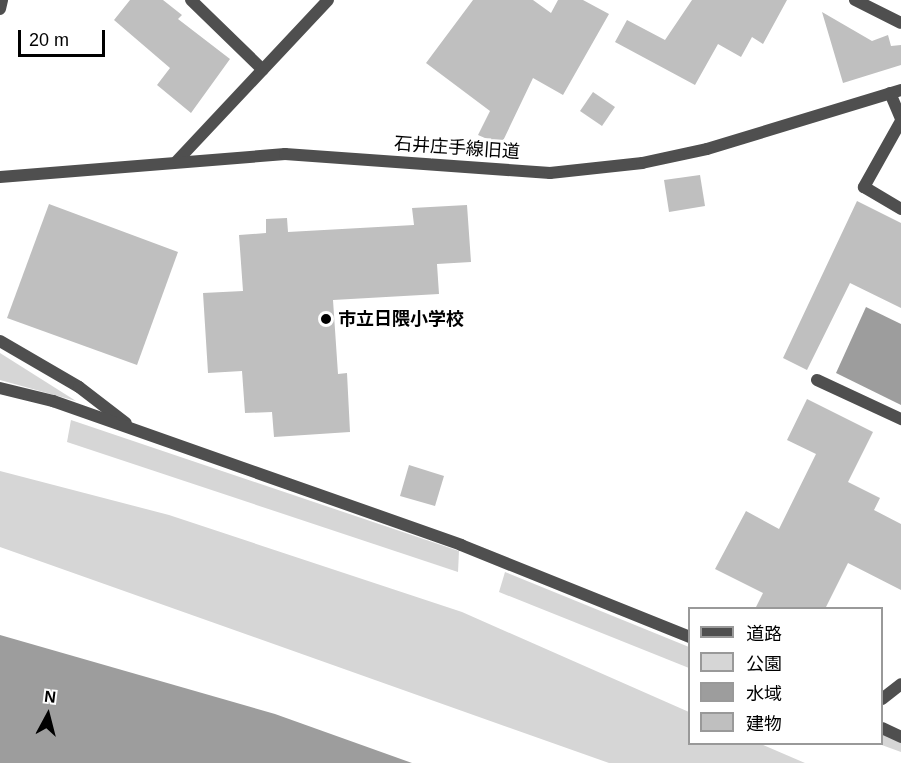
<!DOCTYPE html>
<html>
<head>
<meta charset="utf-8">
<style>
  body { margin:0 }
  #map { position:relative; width:901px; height:763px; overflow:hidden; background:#fff; font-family:Arial,"Noto Sans JP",sans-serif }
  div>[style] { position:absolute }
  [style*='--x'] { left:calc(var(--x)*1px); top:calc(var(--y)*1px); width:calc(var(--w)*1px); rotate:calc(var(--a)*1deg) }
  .green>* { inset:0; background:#d6d6d6 }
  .water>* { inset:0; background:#9d9d9d }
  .building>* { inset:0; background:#bfbfbf }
  .minor>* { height:12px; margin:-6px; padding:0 6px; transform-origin:6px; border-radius:6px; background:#4f4f4f }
  .tertiary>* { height:12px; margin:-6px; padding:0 6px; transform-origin:6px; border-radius:6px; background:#4f4f4f }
  .dots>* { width:16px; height:16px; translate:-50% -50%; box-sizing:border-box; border:3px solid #fff; border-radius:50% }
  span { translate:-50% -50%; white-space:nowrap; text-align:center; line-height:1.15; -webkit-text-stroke:6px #fff; paint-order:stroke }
  .street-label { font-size:18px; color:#000 }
  .poi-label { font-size:18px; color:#000; font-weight:700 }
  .left { translate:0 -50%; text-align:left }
  .legend { position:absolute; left:688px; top:607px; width:195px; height:138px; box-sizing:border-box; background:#fff; border:2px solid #999; margin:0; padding:8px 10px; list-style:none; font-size:18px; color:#000 }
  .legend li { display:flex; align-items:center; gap:12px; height:30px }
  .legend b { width:30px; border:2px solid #999 }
  .north { position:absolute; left:18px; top:685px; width:60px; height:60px; -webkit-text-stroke:4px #fff; paint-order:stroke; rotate:7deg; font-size:16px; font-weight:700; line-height:24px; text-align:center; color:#000 }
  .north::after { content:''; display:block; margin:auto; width:21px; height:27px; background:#000; clip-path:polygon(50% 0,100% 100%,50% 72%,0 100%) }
  .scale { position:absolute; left:18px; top:30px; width:87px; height:27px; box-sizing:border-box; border:3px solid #000; border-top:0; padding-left:8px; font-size:18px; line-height:21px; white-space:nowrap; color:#000; -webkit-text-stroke:4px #fff; paint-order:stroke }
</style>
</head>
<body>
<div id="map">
  <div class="green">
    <div style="clip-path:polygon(0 353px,76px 401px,0 380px)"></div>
    <div style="clip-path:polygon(71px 420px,459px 551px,458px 572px,67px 442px)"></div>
    <div style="clip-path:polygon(0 471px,169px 515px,462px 612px,689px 712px,690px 744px,761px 744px,805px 763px,609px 763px,0 547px)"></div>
    <div style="clip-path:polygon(505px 572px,689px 647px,689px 668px,499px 592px)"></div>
    <div style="clip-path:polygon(882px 733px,901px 742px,901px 752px,879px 744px)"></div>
  </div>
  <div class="water">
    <div style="clip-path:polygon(866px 307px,901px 324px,901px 405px,836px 373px)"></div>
    <div style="clip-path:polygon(0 635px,275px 714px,412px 763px,0 763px)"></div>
  </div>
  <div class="building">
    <div style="clip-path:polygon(130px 0,163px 0,182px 15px,178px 19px,230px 59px,191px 113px,157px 85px,170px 68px,114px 20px)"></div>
    <div style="clip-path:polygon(473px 0,533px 0,551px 13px,558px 0,583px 0,609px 14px,563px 95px,533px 78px,501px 145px,478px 135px,490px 111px,426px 63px)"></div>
    <div style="clip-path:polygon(692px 0,787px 0,763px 44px,752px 37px,741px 57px,718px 44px,695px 85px,615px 42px,627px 20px,665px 40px)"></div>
    <div style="clip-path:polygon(822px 12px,872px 41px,888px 35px,891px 46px,901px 45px,901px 65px,843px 83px)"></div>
    <div style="clip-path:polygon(593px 92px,615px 107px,602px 126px,580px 111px)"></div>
    <div style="clip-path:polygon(700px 175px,705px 206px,669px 212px,664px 180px)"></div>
    <div style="clip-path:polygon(857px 201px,901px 223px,901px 308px,850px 283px,807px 370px,783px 358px)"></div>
    <div style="clip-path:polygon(49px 204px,178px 252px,137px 365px,7px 318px)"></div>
    <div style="clip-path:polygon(467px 205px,471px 262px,437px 264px,439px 294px,333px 300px,338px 374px,347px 373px,350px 432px,274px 437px,272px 412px,245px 413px,242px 371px,208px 373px,203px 293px,243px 291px,239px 235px,266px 233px,266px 219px,287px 218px,288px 232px,414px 225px,412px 208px)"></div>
    <div style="clip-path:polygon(807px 399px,873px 432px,848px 482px,880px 498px,874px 510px,901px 524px,901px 590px,848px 563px,825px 609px,755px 609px,763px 593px,715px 569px,746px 511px,779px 529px,816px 454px,787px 440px)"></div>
    <div style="clip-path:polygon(409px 465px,444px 476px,435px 506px,400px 496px)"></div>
  </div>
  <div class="minor">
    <div style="--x:191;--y:0;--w:100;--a:44.2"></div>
    <div style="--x:855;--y:0;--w:51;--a:26.6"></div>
    <div style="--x:0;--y:9;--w:9;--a:-77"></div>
    <div style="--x:890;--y:93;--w:28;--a:67"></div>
    <div style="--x:901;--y:121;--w:76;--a:119.3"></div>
    <div style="--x:864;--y:187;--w:43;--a:30.7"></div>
    <div style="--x:176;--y:162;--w:222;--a:-46.8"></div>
    <div style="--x:0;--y:341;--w:91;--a:30.2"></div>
    <div style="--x:79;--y:387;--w:59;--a:37.5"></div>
    <div style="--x:817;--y:380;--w:93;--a:24.9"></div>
    <div style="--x:0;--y:388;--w:55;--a:13.8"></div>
    <div style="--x:53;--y:401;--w:433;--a:19.4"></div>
    <div style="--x:461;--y:545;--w:247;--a:21.9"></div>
    <div style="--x:882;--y:699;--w:24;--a:-38"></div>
    <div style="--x:882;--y:728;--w:21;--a:25"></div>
  </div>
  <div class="tertiary">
    <div style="--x:0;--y:177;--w:286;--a:-4.6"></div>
    <div style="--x:285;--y:154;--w:266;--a:4.1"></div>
    <div style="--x:550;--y:173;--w:93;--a:-6.2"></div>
    <div style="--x:642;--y:163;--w:66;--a:-12.2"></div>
    <div style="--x:707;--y:149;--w:203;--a:-16.9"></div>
  </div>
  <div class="dots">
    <div style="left:326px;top:319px;background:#000"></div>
  </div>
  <div class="street-label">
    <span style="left:457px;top:148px;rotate:4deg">石井庄手線旧道</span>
  </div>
  <div class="poi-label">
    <span class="left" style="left:338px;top:319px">市立日隈小学校</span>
  </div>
  <ul class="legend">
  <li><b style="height:8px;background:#4f4f4f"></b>道路</li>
  <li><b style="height:16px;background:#d6d6d6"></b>公園</li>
  <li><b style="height:16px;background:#9d9d9d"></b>水域</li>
  <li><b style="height:16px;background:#bfbfbf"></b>建物</li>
  </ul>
  <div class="north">N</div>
  <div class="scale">20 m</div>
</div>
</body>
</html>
